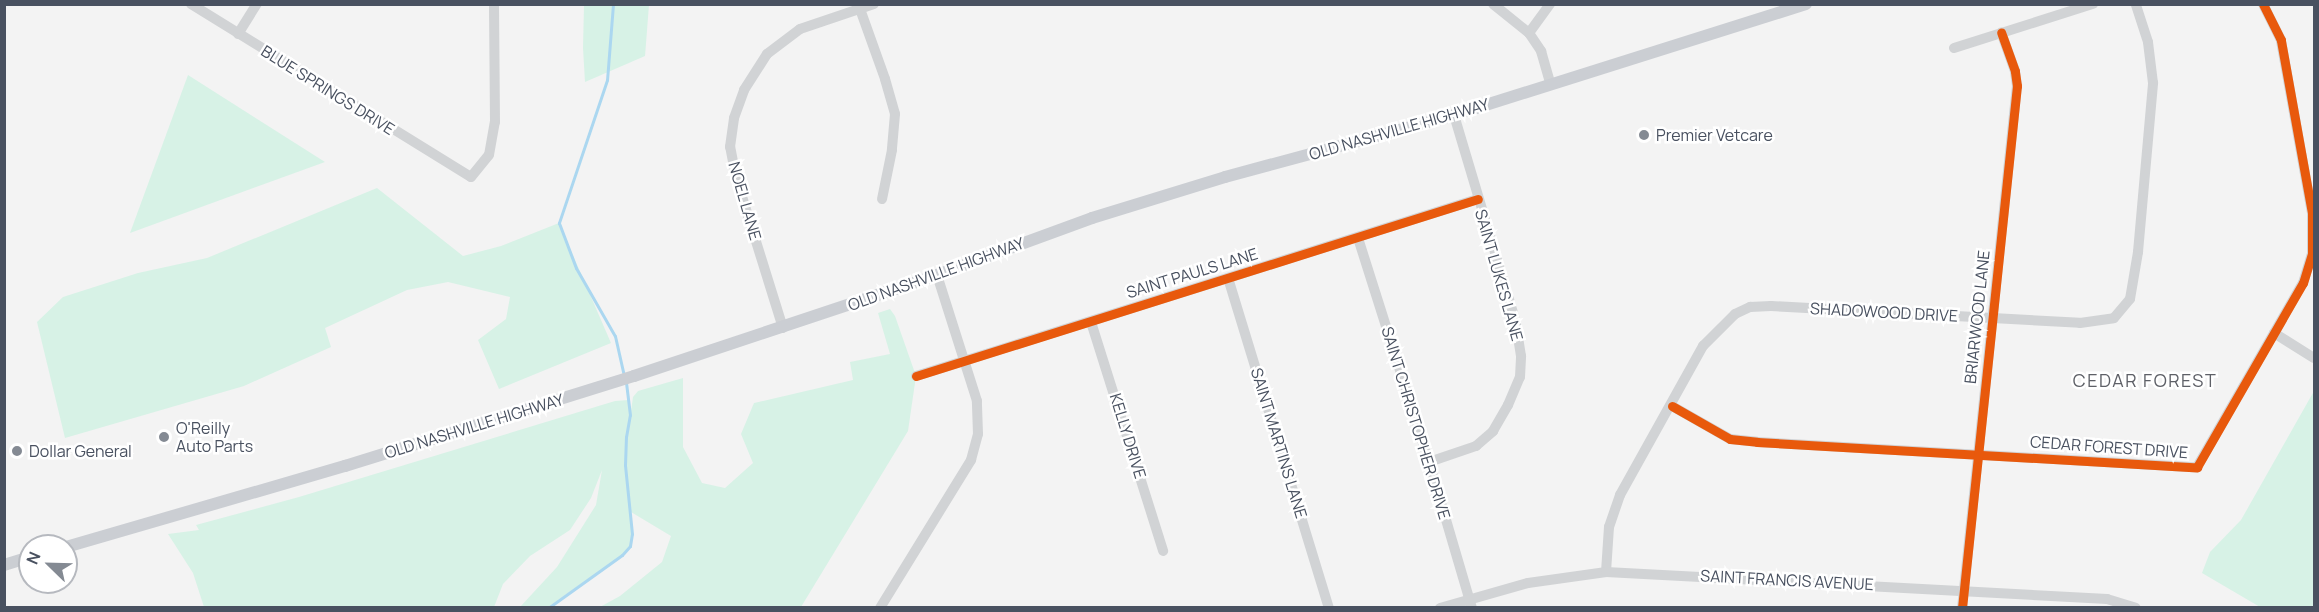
<!DOCTYPE html>
<html>
<head>
<meta charset="utf-8">
<style>
  body { margin:0 }
  #map { position:relative; width:2319px; height:612px; overflow:hidden; background:#f3f3f3; font-family:Manrope,sans-serif }
  div>[style] { position:absolute }
  [style*='--x'] { left:calc(var(--x)*1px); top:calc(var(--y)*1px); width:calc(var(--w)*1px); rotate:calc(var(--a)*1deg) }
  .green>* { inset:0; background:#d7f2e6 }
  .stream>* { height:3px; margin:-1.5px; padding:0 1.5px; transform-origin:1.5px; border-radius:1.5px; background:#abd7f0 }
  .minor>* { height:10px; margin:-5px; padding:0 5px; transform-origin:5px; border-radius:5px; background:#d1d3d5 }
  .major>* { height:12px; margin:-6px; padding:0 6px; transform-origin:6px; border-radius:6px; background:#cbced3 }
  .cycleway>* { height:9px; margin:-4.5px; padding:0 4.5px; transform-origin:4.5px; border-radius:4.5px; background:#e8590c }
  .dots>* { width:16px; height:16px; translate:-50% -50%; box-sizing:border-box; border:3px solid #fff; border-radius:50% }
  span { translate:-50% -50%; white-space:nowrap; text-align:center; line-height:1.15; -webkit-text-stroke:5px #fff; paint-order:stroke }
  .street-label { font-size:16px; color:#495160 }
  .poi-label { font-size:16px; color:#495160 }
  .left { translate:0 -50%; text-align:left }
  .neighbourhood-label { font-size:18px; color:#5e6067; letter-spacing:1.5px }
  .frame { position:absolute; inset:0; border:6px solid #495160; pointer-events:none }
  .north { position:absolute; left:18px; top:534px; width:60px; height:60px; box-sizing:border-box; background:#fff; border:2px solid #b6b9bf; border-radius:50%; rotate:293deg; font-size:16px; font-weight:700; line-height:24px; text-align:center; color:#495160 }
  .north::after { content:''; display:block; margin:auto; width:21px; height:27px; background:#848a93; clip-path:polygon(50% 0,100% 100%,50% 72%,0 100%) }
</style>
</head>
<body>
<div id="map">
  <div class="green">
    <div style="clip-path:polygon(584px 5px,649px 5px,645px 56px,585px 82px,583px 48px)"></div>
    <div style="clip-path:polygon(188px 75px,325px 162px,130px 233px)"></div>
    <div style="clip-path:polygon(377px 188px,463px 256px,501px 246px,559px 223px,611px 343px,499px 389px,478px 340px,506px 319px,510px 297px,448px 282px,407px 290px,325px 328px,331px 347px,244px 386px,65px 438px,37px 322px,63px 297px,138px 273px,207px 258px)"></div>
    <div style="clip-path:polygon(890px 309px,895px 316px,916px 376px,908px 431px,801px 607px,600px 607px,620px 596px,662px 562px,671px 536px,631px 512px,632px 534px,630px 546px,622px 555px,548px 607px,520px 607px,557px 567px,596px 505px,602px 470px,591px 498px,570px 530px,530px 556px,503px 584px,494px 607px,204px 607px,193px 573px,168px 534px,199px 530px,196px 525px,299px 497px,615px 401px,629px 400px,631px 411px,633px 397px,638px 391px,683px 378px,683px 447px,702px 483px,725px 488px,753px 463px,741px 434px,754px 403px,853px 380px,850px 362px,890px 354px,878px 313px)"></div>
    <div style="clip-path:polygon(2314px 391px,2314px 607px,2260px 607px,2202px 573px,2210px 552px,2241px 520px)"></div>
  </div>
  <div class="stream">
    <div style="--x:613;--y:4;--w:76;--a:94.5"></div>
    <div style="--x:607;--y:80;--w:151;--a:108.6"></div>
    <div style="--x:559;--y:223;--w:48;--a:69.3"></div>
    <div style="--x:576;--y:268;--w:78;--a:60.2"></div>
    <div style="--x:615;--y:336;--w:41;--a:77.3"></div>
    <div style="--x:548;--y:608;--w:91;--a:-35.6"></div>
    <div style="--x:622;--y:555;--w:12;--a:-48"></div>
    <div style="--x:630;--y:546;--w:12;--a:-81"></div>
    <div style="--x:632;--y:534;--w:69;--a:-95.8"></div>
    <div style="--x:625;--y:465;--w:28;--a:-88"></div>
    <div style="--x:626;--y:437;--w:22;--a:-80"></div>
    <div style="--x:630;--y:415;--w:33;--a:-97"></div>
  </div>
  <div class="minor">
    <div style="--x:191;--y:4;--w:329;--a:31.7"></div>
    <div style="--x:471;--y:177;--w:28;--a:-51"></div>
    <div style="--x:489;--y:155;--w:34;--a:-80"></div>
    <div style="--x:495;--y:122;--w:118;--a:-90.5"></div>
    <div style="--x:1493;--y:4;--w:46;--a:38.9"></div>
    <div style="--x:1529;--y:33;--w:22;--a:56"></div>
    <div style="--x:1541;--y:51;--w:35;--a:74"></div>
    <div style="--x:860;--y:9;--w:74;--a:70.3"></div>
    <div style="--x:885;--y:79;--w:36;--a:74"></div>
    <div style="--x:895;--y:114;--w:36;--a:95"></div>
    <div style="--x:892;--y:150;--w:50;--a:101.5"></div>
    <div style="--x:1529;--y:33;--w:36;--a:-54"></div>
    <div style="--x:238;--y:34;--w:36;--a:-58"></div>
    <div style="--x:1954;--y:48;--w:146;--a:-17.6"></div>
    <div style="--x:1358;--y:238;--w:235;--a:72.4"></div>
    <div style="--x:1429;--y:462;--w:152;--a:73.6"></div>
    <div style="--x:1228;--y:278;--w:345;--a:73"></div>
    <div style="--x:1091;--y:322;--w:240;--a:72.5"></div>
    <div style="--x:783;--y:328;--w:158;--a:-107.3"></div>
    <div style="--x:736;--y:177;--w:31;--a:-101"></div>
    <div style="--x:730;--y:147;--w:29;--a:-82"></div>
    <div style="--x:734;--y:118;--w:30;--a:-70"></div>
    <div style="--x:744;--y:90;--w:43;--a:-57.4"></div>
    <div style="--x:767;--y:54;--w:41;--a:-37.1"></div>
    <div style="--x:800;--y:29;--w:78;--a:-18.7"></div>
    <div style="--x:2274;--y:333;--w:47;--a:32"></div>
    <div style="--x:916;--y:376;--w:589;--a:-17.48"></div>
    <div style="--x:1672;--y:406;--w:67;--a:29.6"></div>
    <div style="--x:1730;--y:439;--w:27;--a:6"></div>
    <div style="--x:1757;--y:442;--w:441;--a:3.3"></div>
    <div style="--x:2197;--y:467;--w:212;--a:-60.1"></div>
    <div style="--x:2303;--y:283;--w:30;--a:-73"></div>
    <div style="--x:2312;--y:254;--w:41;--a:-90"></div>
    <div style="--x:2312;--y:213;--w:176;--a:-100.2"></div>
    <div style="--x:2281;--y:40;--w:40;--a:-116.6"></div>
    <div style="--x:1429;--y:462;--w:50;--a:-18.8"></div>
    <div style="--x:1476;--y:446;--w:23;--a:-41"></div>
    <div style="--x:1493;--y:431;--w:30;--a:-60"></div>
    <div style="--x:1508;--y:405;--w:30;--a:-67"></div>
    <div style="--x:1520;--y:377;--w:21;--a:-87"></div>
    <div style="--x:1521;--y:356;--w:33;--a:-99"></div>
    <div style="--x:1516;--y:323;--w:217;--a:-106.6"></div>
    <div style="--x:1606;--y:572;--w:45;--a:-86.2"></div>
    <div style="--x:1609;--y:527;--w:34;--a:-71"></div>
    <div style="--x:1620;--y:495;--w:171;--a:-60.9"></div>
    <div style="--x:1703;--y:346;--w:45;--a:-45"></div>
    <div style="--x:1735;--y:314;--w:17;--a:-25"></div>
    <div style="--x:1750;--y:307;--w:21;--a:-3"></div>
    <div style="--x:1771;--y:306;--w:309;--a:3.1"></div>
    <div style="--x:2080;--y:323;--w:34;--a:-8"></div>
    <div style="--x:2114;--y:318;--w:25;--a:-50"></div>
    <div style="--x:2130;--y:299;--w:48;--a:-80.3"></div>
    <div style="--x:2138;--y:252;--w:170;--a:-84.9"></div>
    <div style="--x:2153;--y:83;--w:41;--a:-97"></div>
    <div style="--x:2148;--y:42;--w:40;--a:-108"></div>
    <div style="--x:880;--y:608;--w:174;--a:-58.4"></div>
    <div style="--x:971;--y:460;--w:27;--a:-75"></div>
    <div style="--x:978;--y:434;--w:33;--a:-92"></div>
    <div style="--x:977;--y:401;--w:132;--a:-107.6"></div>
    <div style="--x:1440;--y:608;--w:91;--a:-15.9"></div>
    <div style="--x:1528;--y:583;--w:79;--a:-8"></div>
    <div style="--x:1606;--y:572;--w:502;--a:3.08"></div>
    <div style="--x:2107;--y:599;--w:30;--a:17"></div>
    <div style="--x:1962;--y:608;--w:525;--a:-83.99"></div>
    <div style="--x:2017;--y:86;--w:15;--a:-98"></div>
    <div style="--x:2015;--y:71;--w:41;--a:-109.7"></div>
  </div>
  <div class="major">
    <div style="--x:66;--y:547;--w:291;--a:-16.2"></div>
    <div style="--x:345;--y:466;--w:303;--a:-17.3"></div>
    <div style="--x:634;--y:376;--w:319;--a:-18.4"></div>
    <div style="--x:937;--y:275;--w:165;--a:-20.2"></div>
    <div style="--x:1092;--y:218;--w:139;--a:-17.1"></div>
    <div style="--x:1225;--y:177;--w:237;--a:-15.1"></div>
    <div style="--x:1454;--y:115;--w:369;--a:-17.5"></div>
    <div style="--x:4;--y:565;--w:27;--a:-17"></div>
  </div>
  <div class="cycleway">
    <div style="--x:916;--y:376;--w:589;--a:-17.48"></div>
    <div style="--x:1672;--y:406;--w:67;--a:29.6"></div>
    <div style="--x:1730;--y:439;--w:27;--a:6"></div>
    <div style="--x:1757;--y:442;--w:441;--a:3.3"></div>
    <div style="--x:2197;--y:467;--w:212;--a:-60.1"></div>
    <div style="--x:2303;--y:283;--w:30;--a:-73"></div>
    <div style="--x:2312;--y:254;--w:41;--a:-90"></div>
    <div style="--x:2312;--y:213;--w:176;--a:-100.2"></div>
    <div style="--x:2281;--y:40;--w:40;--a:-116.6"></div>
    <div style="--x:1962;--y:608;--w:525;--a:-83.99"></div>
    <div style="--x:2017;--y:86;--w:15;--a:-98"></div>
    <div style="--x:2015;--y:71;--w:41;--a:-109.7"></div>
  </div>
  <div class="dots">
    <div style="left:1644px;top:135px;background:#848a93"></div>
    <div style="left:164px;top:437px;background:#848a93"></div>
    <div style="left:17px;top:451px;background:#848a93"></div>
  </div>
  <div class="street-label">
    <span style="left:328px;top:90px;rotate:32deg">BLUE SPRINGS DRIVE</span>
    <span style="left:1399px;top:129px;rotate:-16deg">OLD NASHVILLE HIGHWAY</span>
    <span style="left:745px;top:201px;rotate:74deg">NOEL LANE</span>
    <span style="left:1192px;top:273px;rotate:-17deg">SAINT PAULS LANE</span>
    <span style="left:936px;top:274px;rotate:-20deg">OLD NASHVILLE HIGHWAY</span>
    <span style="left:1499px;top:275px;rotate:74deg">SAINT LUKES LANE</span>
    <span style="left:1884px;top:312px;rotate:3deg">SHADOWOOD DRIVE</span>
    <span style="left:1977px;top:317px;rotate:-84deg">BRIARWOOD LANE</span>
    <span style="left:1416px;top:423px;rotate:73deg">SAINT CHRISTOPHER DRIVE</span>
    <span style="left:474px;top:426px;rotate:-17deg">OLD NASHVILLE HIGHWAY</span>
    <span style="left:1128px;top:436px;rotate:73deg">KELLY DRIVE</span>
    <span style="left:1279px;top:443px;rotate:73deg">SAINT MARTINS LANE</span>
    <span style="left:2109px;top:447px;rotate:4deg">CEDAR FOREST DRIVE</span>
    <span style="left:1787px;top:580px;rotate:3deg">SAINT FRANCIS AVENUE</span>
  </div>
  <div class="poi-label">
    <span class="left" style="left:1656px;top:135px">Premier Vetcare</span>
    <span class="left" style="left:176px;top:437px">O'Reilly<br>Auto Parts</span>
    <span class="left" style="left:29px;top:451px">Dollar General</span>
  </div>
  <div class="neighbourhood-label">
    <span style="left:2145px;top:380px">CEDAR FOREST</span>
  </div>
  <div class="frame"></div>
  <div class="north">N</div>
</div>
</body>
</html>
